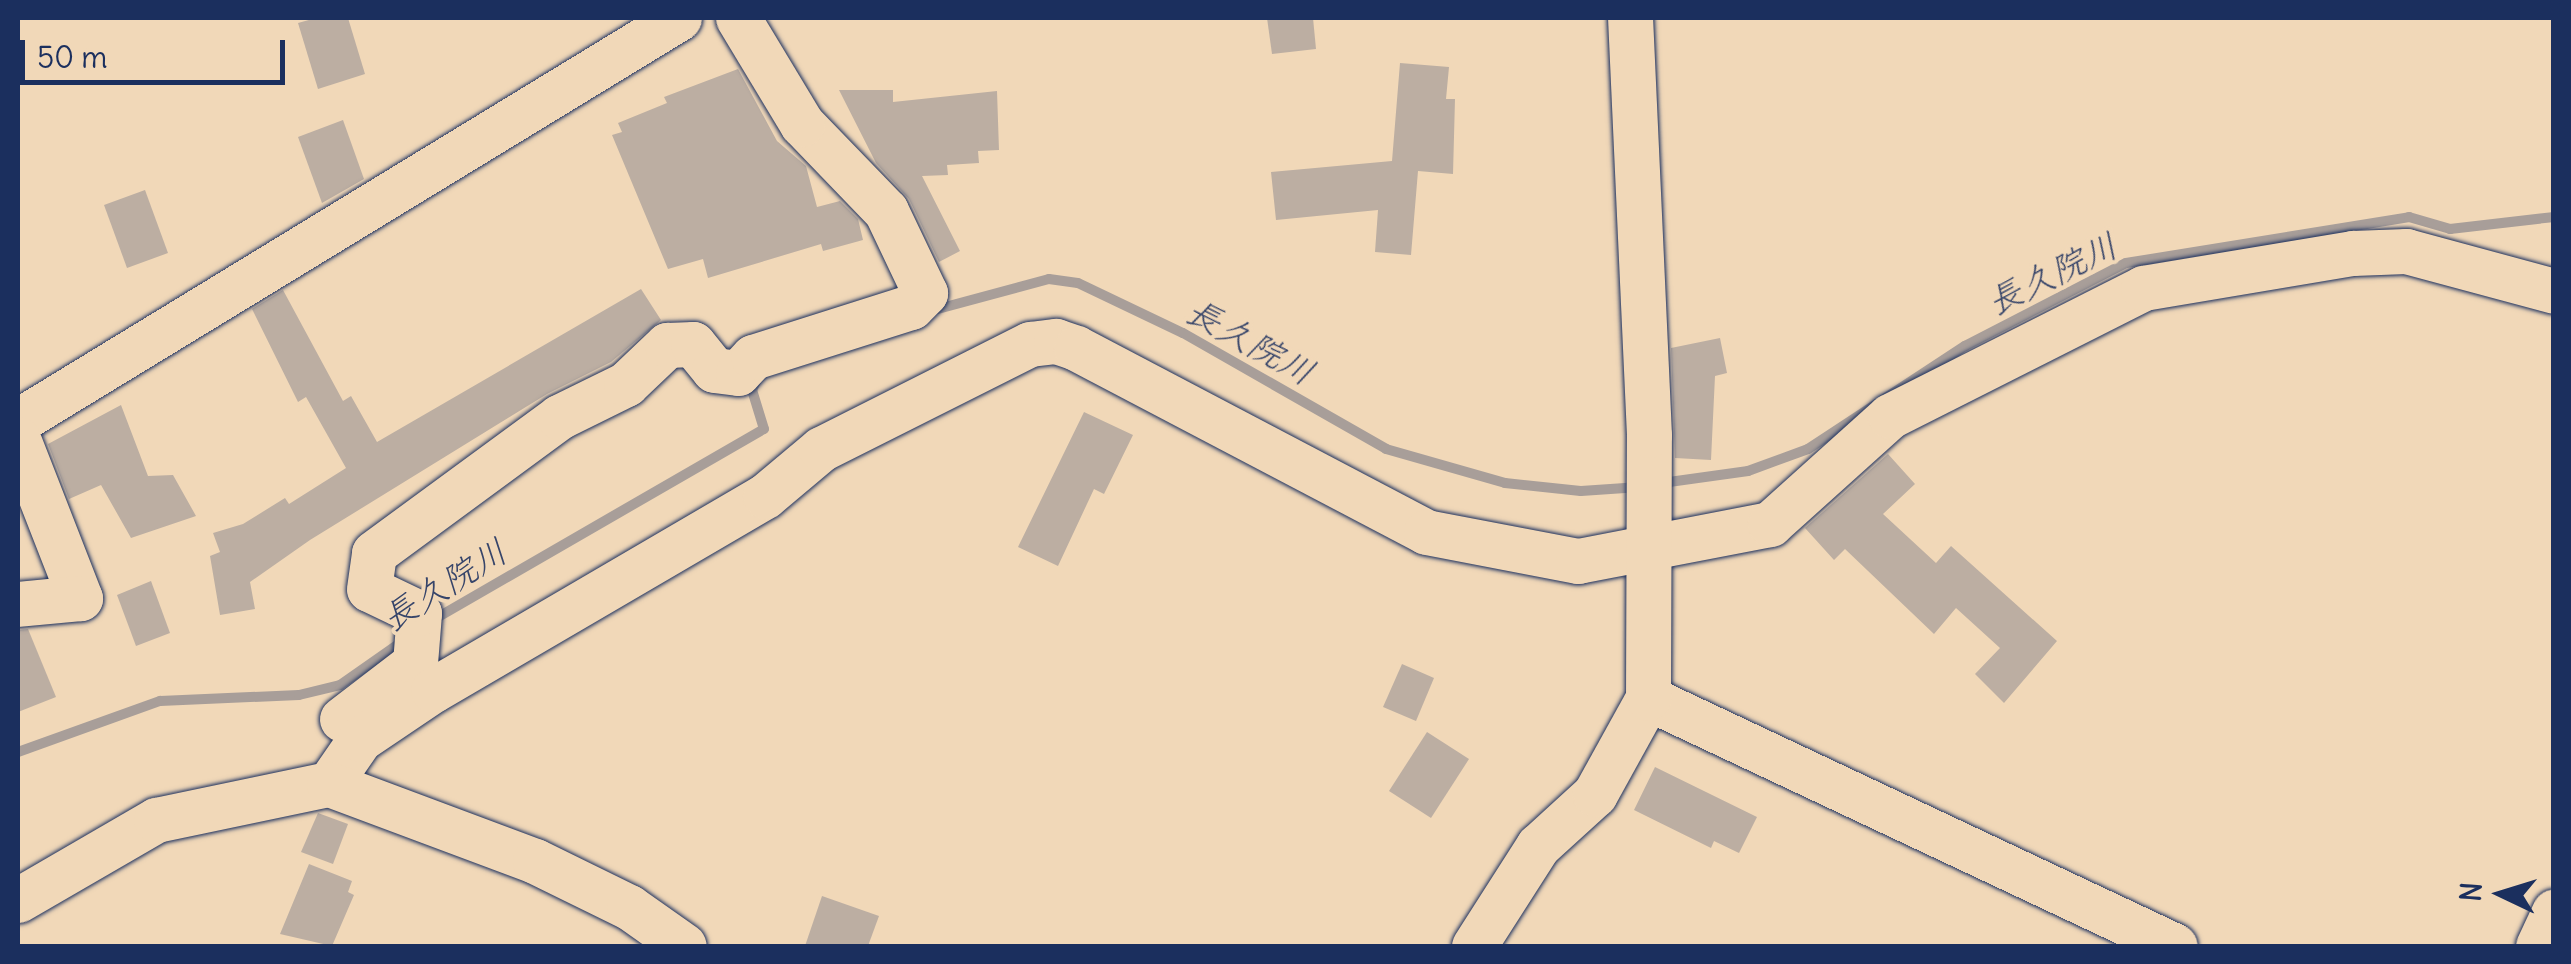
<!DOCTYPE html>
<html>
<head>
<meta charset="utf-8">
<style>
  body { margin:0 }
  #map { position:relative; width:2571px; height:964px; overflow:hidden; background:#f1d8b8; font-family:Delius,"Klee One",sans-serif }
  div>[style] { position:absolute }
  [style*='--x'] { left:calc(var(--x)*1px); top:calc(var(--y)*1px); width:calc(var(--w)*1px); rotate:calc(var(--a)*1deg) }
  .stream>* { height:10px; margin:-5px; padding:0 5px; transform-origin:5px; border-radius:5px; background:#a89e99 }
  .building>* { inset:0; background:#bcaea2 }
  .roads { filter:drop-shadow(0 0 2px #1b2f5e) drop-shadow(0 0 2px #1b2f5e) }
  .minor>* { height:45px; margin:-22.5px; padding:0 22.5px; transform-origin:22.5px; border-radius:22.5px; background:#f1d8b8 }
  span { translate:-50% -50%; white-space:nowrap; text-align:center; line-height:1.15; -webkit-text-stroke:8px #f1d8b8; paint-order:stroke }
  .water-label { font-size:35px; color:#37456a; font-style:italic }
  .frame { position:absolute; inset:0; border:20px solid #1b2f5e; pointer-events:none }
  .north { position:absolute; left:2451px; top:844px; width:100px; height:100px; -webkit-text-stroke:8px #f1d8b8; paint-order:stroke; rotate:274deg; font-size:28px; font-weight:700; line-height:40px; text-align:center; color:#1b2f5e }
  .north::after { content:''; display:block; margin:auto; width:35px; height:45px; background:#1b2f5e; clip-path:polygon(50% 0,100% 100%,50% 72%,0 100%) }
  .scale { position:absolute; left:20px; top:40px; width:265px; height:45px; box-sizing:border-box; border:5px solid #1b2f5e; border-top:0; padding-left:12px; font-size:30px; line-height:35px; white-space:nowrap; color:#1b2f5e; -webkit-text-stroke:8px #f1d8b8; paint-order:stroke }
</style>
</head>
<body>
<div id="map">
  <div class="stream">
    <div style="--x:934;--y:310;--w:119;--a:-15.1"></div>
    <div style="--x:1049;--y:279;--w:29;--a:8"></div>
    <div style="--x:1078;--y:283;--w:116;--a:25.5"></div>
    <div style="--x:1183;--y:333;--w:234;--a:29.7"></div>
    <div style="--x:1386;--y:449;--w:124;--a:15.9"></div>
    <div style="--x:1505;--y:483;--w:76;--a:6"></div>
    <div style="--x:1581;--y:491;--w:59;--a:-3.9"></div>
    <div style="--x:1662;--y:483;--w:87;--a:-7.9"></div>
    <div style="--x:1748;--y:471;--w:64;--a:-20.1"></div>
    <div style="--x:1808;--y:449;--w:188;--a:-33.3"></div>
    <div style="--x:1965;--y:346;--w:181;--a:-27.3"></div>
    <div style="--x:2126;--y:263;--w:287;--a:-9.2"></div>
    <div style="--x:2409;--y:217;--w:43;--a:16.3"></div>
    <div style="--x:2450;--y:229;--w:105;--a:-6.6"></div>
    <div style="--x:433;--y:620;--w:382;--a:-30"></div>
    <div style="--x:764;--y:429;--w:41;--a:-107.1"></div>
    <div style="--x:752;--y:390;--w:14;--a:-65"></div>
    <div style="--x:18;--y:752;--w:151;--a:-19.8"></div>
    <div style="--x:160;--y:701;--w:139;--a:-2.5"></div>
    <div style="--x:299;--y:695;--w:42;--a:-13.7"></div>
    <div style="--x:340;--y:685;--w:77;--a:-34.9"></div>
  </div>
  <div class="building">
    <div style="clip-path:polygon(316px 18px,348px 18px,365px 74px,318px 89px,298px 23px)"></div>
    <div style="clip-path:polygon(1267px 18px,1313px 18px,1316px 49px,1272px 54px)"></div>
    <div style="clip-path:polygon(1400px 63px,1449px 67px,1446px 99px,1455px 99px,1453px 174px,1418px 171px,1411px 255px,1375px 252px,1378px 210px,1276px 220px,1271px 172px,1392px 161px)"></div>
    <div style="clip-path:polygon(738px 69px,777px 141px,806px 166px,817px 207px,840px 201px,858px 219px,863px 240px,823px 251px,821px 244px,708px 278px,703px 259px,668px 269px,612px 135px,622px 132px,618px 123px,667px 103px,664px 97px)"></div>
    <div style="clip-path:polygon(839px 90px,893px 90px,893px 102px,997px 91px,999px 150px,978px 151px,979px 163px,947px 165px,948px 175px,922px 176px,960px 251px,939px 262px,909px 199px,876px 163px)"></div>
    <div style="clip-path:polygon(343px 120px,364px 179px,322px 203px,298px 137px)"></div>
    <div style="clip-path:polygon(145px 190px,168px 253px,127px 268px,104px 205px)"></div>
    <div style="clip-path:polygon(641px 289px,661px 320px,611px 362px,547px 394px,310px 540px,250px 582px,255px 609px,220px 615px,210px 556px,220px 552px,213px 533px,243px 524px,285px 498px,289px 504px,346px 468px,306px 397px,298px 402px,252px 309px,283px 290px,343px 401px,351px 396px,377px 442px)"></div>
    <div style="clip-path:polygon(1720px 338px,1727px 373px,1715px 376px,1711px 460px,1675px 458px,1671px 348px)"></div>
    <div style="clip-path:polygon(121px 405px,148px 476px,173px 475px,196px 516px,131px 538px,101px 485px,69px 499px,48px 444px)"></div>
    <div style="clip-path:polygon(1084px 412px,1133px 435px,1104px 494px,1094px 489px,1058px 566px,1018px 547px)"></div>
    <div style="clip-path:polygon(1888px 454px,1915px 484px,1883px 514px,1936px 563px,1951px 546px,2057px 641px,2004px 703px,1975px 674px,2000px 648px,1956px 608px,1934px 634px,1845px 549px,1834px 560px,1805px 528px)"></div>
    <div style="clip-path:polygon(151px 581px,170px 633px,136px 646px,117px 595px)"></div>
    <div style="clip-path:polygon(28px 629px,56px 697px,18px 712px,18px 630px)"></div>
    <div style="clip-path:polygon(1402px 664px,1434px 678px,1416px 721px,1383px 707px)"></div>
    <div style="clip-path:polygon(1427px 732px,1469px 759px,1431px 818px,1389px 791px)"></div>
    <div style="clip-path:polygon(1655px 767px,1757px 817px,1739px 853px,1714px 841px,1711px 848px,1634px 810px)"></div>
    <div style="clip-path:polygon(318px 813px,348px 824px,333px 864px,301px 852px)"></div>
    <div style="clip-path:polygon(309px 864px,352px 881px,348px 892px,354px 895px,332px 946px,280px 934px)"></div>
    <div style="clip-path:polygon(822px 896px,879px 916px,868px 946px,805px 946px)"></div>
  </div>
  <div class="roads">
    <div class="minor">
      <div style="--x:18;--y:421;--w:774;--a:-31.37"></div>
      <div style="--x:18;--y:439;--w:171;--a:68.7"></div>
      <div style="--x:80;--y:598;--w:62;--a:174.5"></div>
      <div style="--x:1648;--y:698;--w:582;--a:25.2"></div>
      <div style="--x:342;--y:719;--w:92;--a:-37.5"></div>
      <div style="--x:415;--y:663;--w:50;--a:-85.4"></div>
      <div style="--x:419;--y:613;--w:55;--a:-154.4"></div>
      <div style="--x:369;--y:589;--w:36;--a:-82"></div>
      <div style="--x:374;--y:553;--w:230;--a:-36.3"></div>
      <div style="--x:559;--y:417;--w:75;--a:-26.2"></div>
      <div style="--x:626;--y:384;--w:57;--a:-43.6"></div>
      <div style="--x:667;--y:345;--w:26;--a:-2"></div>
      <div style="--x:693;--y:344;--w:33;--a:51"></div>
      <div style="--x:714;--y:370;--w:24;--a:7"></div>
      <div style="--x:738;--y:373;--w:22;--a:-47"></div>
      <div style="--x:753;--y:357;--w:166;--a:-17.6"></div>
      <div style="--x:911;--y:307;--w:20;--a:-45"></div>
      <div style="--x:925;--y:293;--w:91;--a:-115.4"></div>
      <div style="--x:886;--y:211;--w:121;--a:-134"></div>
      <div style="--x:802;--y:124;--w:124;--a:-121.1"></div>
      <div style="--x:329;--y:784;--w:55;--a:-55.4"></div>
      <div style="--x:360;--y:739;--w:88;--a:-33.9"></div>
      <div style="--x:433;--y:690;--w:385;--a:-30.3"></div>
      <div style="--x:765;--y:496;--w:73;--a:-40"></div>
      <div style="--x:821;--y:449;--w:234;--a:-26.7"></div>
      <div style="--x:1030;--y:344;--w:26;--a:-7"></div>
      <div style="--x:1056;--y:341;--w:21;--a:19"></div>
      <div style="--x:1076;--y:348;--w:395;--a:27.7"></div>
      <div style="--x:1426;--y:532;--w:155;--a:10.8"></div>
      <div style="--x:1578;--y:561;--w:196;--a:-10.9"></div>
      <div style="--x:1770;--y:524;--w:161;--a:-42"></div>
      <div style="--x:1890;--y:416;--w:284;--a:-26.8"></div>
      <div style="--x:2143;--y:288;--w:213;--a:-9.5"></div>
      <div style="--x:2353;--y:253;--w:53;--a:-2.2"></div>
      <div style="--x:2406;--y:251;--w:153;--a:15.1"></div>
      <div style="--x:18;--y:900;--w:160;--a:-30.1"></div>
      <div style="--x:156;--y:820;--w:177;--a:-11.8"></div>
      <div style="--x:329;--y:784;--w:220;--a:20.5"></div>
      <div style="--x:535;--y:861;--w:105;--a:26.1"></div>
      <div style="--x:629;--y:907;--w:67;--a:35.3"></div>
      <div style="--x:1474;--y:946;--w:119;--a:-57.4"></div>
      <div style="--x:1538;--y:846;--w:77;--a:-42.4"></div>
      <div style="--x:1595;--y:794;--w:110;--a:-61.1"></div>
      <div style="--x:1648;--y:698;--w:263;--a:-89.8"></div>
      <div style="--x:1649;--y:435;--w:417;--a:-92.6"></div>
      <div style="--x:2538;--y:946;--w:38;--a:-65"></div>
    </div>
  </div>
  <div class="water-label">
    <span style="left:2052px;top:273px;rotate:-26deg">長久院川</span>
    <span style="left:1251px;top:341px;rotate:29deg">長久院川</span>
    <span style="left:444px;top:584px;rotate:-32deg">長久院川</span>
  </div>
  <div class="frame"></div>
  <div class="north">N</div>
  <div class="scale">50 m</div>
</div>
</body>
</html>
